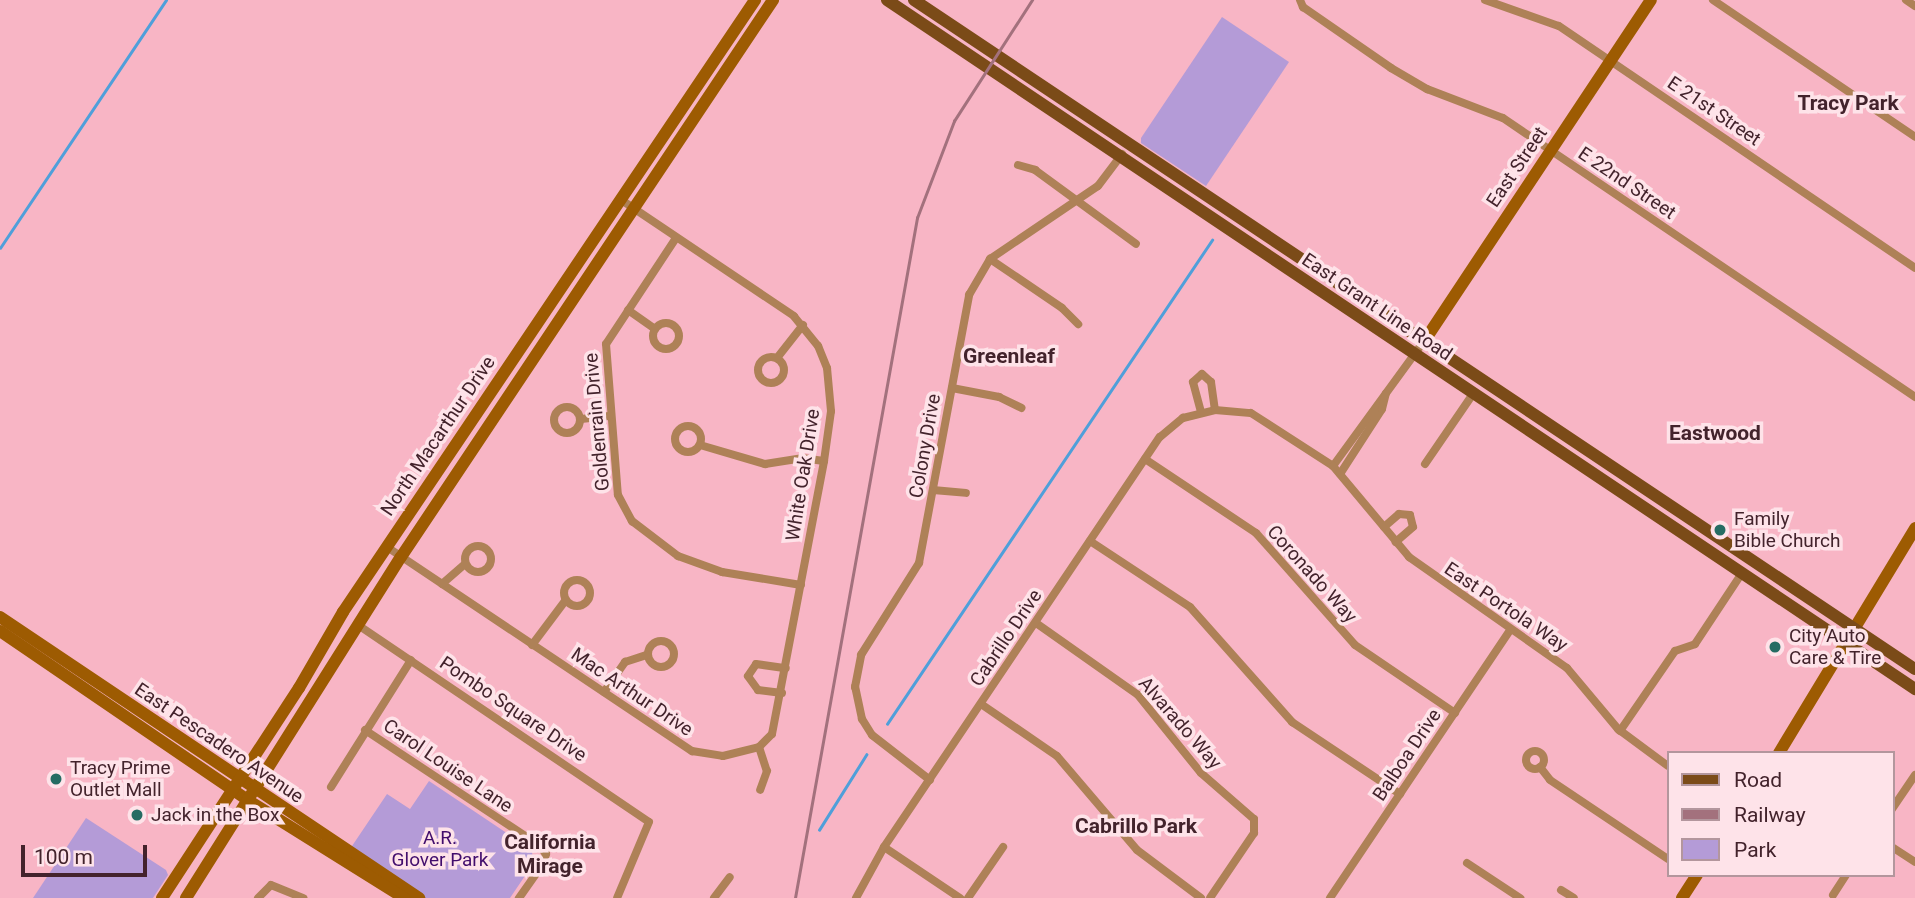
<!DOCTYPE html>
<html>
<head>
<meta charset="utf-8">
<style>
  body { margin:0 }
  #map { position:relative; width:1915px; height:898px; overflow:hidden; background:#f8b5c5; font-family:Roboto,sans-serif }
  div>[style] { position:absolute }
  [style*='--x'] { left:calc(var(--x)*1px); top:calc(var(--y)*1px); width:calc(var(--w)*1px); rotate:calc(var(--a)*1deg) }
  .green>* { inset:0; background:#b49bd7 }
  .stream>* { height:2.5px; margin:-1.25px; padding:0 1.25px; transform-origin:1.25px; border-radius:1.25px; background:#4f9fda }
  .street>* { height:8px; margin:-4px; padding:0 4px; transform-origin:4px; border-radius:4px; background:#ae8157 }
  .street>.ring { margin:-4px; padding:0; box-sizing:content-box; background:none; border:8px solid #ae8157; border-radius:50% }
  .secondary>* { height:12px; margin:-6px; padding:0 6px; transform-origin:6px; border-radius:6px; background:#9d5b02 }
  .primary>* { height:12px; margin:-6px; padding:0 6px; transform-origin:6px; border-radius:6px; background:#7b4b18 }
  .rail>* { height:2.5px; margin:-1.25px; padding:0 1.25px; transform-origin:1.25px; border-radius:1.25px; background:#a3717d }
  .dots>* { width:19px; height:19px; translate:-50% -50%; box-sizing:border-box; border:4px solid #fee3e9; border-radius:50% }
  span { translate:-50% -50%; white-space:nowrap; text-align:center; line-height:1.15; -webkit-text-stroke:7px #fee3e9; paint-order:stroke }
  .street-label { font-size:19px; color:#43232c }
  .poi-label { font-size:19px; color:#43232c }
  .left { translate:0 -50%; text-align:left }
  .park-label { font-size:19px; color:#420d6c }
  .neighbourhood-label { font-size:21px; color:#43232c; font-weight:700 }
  .legend { position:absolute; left:1667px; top:751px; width:228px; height:126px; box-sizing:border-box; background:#fee3e9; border:2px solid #b3969d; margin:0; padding:9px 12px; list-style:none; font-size:21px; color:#43232c }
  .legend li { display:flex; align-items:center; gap:14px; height:35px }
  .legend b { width:35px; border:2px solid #b3969d }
  .scale { position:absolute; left:21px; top:845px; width:126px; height:32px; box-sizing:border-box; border:4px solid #43232c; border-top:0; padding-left:9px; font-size:21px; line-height:24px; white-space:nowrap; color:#43232c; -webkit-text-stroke:5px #fee3e9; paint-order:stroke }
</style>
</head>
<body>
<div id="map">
  <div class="green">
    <div style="clip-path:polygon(1222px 17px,1289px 62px,1206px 186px,1141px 143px,1141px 138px)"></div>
    <div style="clip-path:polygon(429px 781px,532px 850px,533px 864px,510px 898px,424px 898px,350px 849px,387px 794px,410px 809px)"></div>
    <div style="clip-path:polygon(86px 818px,166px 870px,168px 875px,153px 898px,33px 898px)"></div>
  </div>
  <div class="stream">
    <div style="--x:0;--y:248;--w:298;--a:-56.2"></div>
    <div style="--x:887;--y:724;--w:583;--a:-56.12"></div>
    <div style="--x:819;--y:830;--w:89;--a:-57.9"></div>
  </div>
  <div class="street">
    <div style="--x:1300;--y:0;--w:8;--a:67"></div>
    <div style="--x:1303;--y:7;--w:107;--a:34.7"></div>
    <div style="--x:1391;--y:68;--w:42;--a:30.3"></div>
    <div style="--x:1427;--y:89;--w:81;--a:20.9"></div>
    <div style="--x:1503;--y:118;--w:498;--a:34.1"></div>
    <div style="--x:1485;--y:0;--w:78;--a:19.4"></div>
    <div style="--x:1559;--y:26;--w:430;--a:34.2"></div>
    <div style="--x:1713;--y:0;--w:244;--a:34.1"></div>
    <div style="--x:1906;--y:0;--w:11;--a:34"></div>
    <div style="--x:1018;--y:165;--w:18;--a:16"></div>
    <div style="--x:1035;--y:170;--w:125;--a:36.2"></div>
    <div style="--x:676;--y:238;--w:127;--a:123.4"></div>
    <div style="--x:606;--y:344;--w:151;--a:85.5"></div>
    <div style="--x:618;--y:495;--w:30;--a:62"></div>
    <div style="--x:632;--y:521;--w:58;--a:37.3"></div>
    <div style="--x:678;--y:556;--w:47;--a:20"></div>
    <div style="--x:722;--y:572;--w:80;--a:9.3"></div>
    <div style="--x:990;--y:259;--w:87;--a:34.2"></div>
    <div style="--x:1062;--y:308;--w:23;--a:45"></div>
    <div style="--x:628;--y:310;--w:33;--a:35"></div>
    <div class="ring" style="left:653px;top:323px;width:18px;height:18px"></div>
    <div class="ring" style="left:758px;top:357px;width:18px;height:18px"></div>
    <div style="--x:777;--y:358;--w:42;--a:-51.8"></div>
    <div style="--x:952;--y:388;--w:48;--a:10.8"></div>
    <div style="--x:999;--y:397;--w:25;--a:26"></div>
    <div class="ring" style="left:554px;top:407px;width:18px;height:18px"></div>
    <div style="--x:1201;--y:412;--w:31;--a:-105"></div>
    <div style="--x:1193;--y:382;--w:12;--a:-42"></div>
    <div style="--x:1202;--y:374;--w:12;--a:42"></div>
    <div style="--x:1211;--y:382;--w:28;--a:82"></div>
    <div style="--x:581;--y:419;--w:28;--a:-6"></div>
    <div class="ring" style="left:675px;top:426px;width:18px;height:18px"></div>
    <div style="--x:700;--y:445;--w:68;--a:16.3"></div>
    <div style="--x:765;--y:464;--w:37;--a:-9"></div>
    <div style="--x:802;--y:458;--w:22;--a:8"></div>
    <div style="--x:1145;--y:459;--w:133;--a:33.7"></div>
    <div style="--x:1256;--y:533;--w:149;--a:48.5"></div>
    <div style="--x:1355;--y:645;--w:121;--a:34.2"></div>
    <div style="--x:1425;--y:464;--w:85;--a:-55.6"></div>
    <div style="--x:1333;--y:466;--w:156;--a:-53.9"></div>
    <div style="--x:1340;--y:474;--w:77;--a:-57.1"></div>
    <div style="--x:1382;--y:409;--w:16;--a:-76"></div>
    <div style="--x:933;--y:490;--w:33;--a:5"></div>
    <div style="--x:1384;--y:527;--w:20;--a:-41"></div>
    <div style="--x:1399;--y:514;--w:11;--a:5"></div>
    <div style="--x:1410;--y:515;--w:12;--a:76"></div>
    <div style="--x:1413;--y:527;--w:23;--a:139"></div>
    <div style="--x:1090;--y:541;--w:120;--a:33.4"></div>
    <div style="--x:1190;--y:607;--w:154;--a:48.4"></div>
    <div style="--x:1292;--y:722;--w:130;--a:33.7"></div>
    <div class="ring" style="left:465px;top:546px;width:18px;height:18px"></div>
    <div style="--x:387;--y:547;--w:367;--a:33.8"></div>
    <div style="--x:692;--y:751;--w:31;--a:9"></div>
    <div style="--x:723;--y:756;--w:37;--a:-14"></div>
    <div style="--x:759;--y:747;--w:18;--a:-45"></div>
    <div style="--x:772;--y:734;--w:278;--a:-79.2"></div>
    <div style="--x:824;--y:461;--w:50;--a:-82"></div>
    <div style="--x:831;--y:411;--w:43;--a:-95.3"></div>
    <div style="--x:827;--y:368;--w:24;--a:-112"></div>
    <div style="--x:818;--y:346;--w:38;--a:-129"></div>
    <div style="--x:794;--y:316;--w:210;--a:-146.1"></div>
    <div class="ring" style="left:564px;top:580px;width:18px;height:18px"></div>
    <div style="--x:442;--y:584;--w:30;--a:-41"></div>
    <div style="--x:1036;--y:623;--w:125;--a:35.2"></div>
    <div style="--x:1138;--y:695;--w:100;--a:51.1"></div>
    <div style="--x:1201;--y:773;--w:70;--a:41"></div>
    <div style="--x:1254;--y:819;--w:14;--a:90"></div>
    <div style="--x:1254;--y:833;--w:78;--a:124.1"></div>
    <div style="--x:358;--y:625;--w:351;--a:34.1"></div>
    <div style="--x:649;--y:822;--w:82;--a:112.8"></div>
    <div class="ring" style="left:648px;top:641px;width:18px;height:18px"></div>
    <div style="--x:532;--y:645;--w:55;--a:-53.1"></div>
    <div style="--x:604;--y:692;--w:37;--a:-55"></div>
    <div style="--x:625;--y:662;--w:23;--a:-18"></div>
    <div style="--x:782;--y:693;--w:24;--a:-173"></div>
    <div style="--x:758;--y:690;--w:17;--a:-126"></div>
    <div style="--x:748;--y:676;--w:14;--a:-56"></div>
    <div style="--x:756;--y:664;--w:30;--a:8"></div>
    <div style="--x:981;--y:704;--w:92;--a:34.4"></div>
    <div style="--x:1057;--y:756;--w:123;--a:49.6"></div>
    <div style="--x:1137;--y:850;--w:80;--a:36.9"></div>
    <div style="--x:365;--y:730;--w:210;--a:33.5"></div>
    <div style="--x:540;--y:846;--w:10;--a:53"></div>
    <div style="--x:546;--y:854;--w:10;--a:107"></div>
    <div style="--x:543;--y:864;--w:42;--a:125.2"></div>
    <div style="--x:1620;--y:731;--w:97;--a:-55.5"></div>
    <div style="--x:1675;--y:651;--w:21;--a:-19"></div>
    <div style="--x:1695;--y:644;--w:85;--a:-56.5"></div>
    <div style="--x:759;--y:747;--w:25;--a:72"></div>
    <div style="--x:767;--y:771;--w:20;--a:110"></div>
    <div class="ring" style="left:1526px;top:751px;width:10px;height:10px"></div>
    <div style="--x:1540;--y:767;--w:16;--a:52"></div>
    <div style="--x:1550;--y:780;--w:142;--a:33.8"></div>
    <div style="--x:930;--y:780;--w:73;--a:-142.2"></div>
    <div style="--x:872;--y:735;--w:19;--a:-122"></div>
    <div style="--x:862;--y:719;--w:33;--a:-102"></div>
    <div style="--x:855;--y:687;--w:33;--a:-79"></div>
    <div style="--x:861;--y:655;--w:109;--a:-57.8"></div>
    <div style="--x:919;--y:563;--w:273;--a:-79.4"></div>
    <div style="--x:969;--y:295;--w:42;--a:-59.7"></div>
    <div style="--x:990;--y:259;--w:130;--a:-34.1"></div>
    <div style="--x:1098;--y:186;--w:40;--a:-53"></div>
    <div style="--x:331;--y:787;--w:150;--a:-57.8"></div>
    <div style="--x:1892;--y:809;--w:41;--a:-55.9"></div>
    <div style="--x:884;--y:847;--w:92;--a:33.9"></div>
    <div style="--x:1892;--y:847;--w:27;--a:33"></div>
    <div style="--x:1467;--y:863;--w:64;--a:33.4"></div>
    <div style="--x:1561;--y:890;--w:15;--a:32"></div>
    <div style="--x:1833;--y:895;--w:24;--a:-57"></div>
    <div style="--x:258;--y:898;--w:18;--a:-45"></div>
    <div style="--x:271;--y:885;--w:35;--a:22"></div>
    <div style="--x:714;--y:898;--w:26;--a:-53"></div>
    <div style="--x:856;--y:898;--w:58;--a:-61.2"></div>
    <div style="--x:884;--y:847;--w:494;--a:-56.1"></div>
    <div style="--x:1160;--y:437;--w:30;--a:-40"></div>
    <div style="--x:1183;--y:418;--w:33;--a:-14"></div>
    <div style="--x:1215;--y:410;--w:36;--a:5"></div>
    <div style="--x:1251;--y:413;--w:98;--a:32.9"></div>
    <div style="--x:1333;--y:466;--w:119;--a:50.1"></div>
    <div style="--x:1409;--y:557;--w:193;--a:35.1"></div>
    <div style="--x:1567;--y:668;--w:80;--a:50.1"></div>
    <div style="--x:1618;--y:729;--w:62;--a:36.5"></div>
    <div style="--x:968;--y:898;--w:62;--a:-55.5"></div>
    <div style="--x:1330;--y:898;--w:323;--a:-56.1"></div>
  </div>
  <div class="secondary">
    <div style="--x:1425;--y:340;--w:408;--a:-56.4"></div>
    <div style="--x:0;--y:617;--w:505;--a:33.85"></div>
    <div style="--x:0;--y:631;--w:301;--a:34.3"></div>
    <div style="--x:249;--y:801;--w:183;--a:32"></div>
    <div style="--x:1779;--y:753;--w:263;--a:-58.8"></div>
    <div style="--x:162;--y:898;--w:251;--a:-56.9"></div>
    <div style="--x:299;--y:688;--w:88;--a:-59.9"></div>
    <div style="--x:343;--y:612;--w:738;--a:-56.05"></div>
    <div style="--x:186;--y:898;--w:403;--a:-57.8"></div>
    <div style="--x:401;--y:557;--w:670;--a:-56.26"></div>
    <div style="--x:1682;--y:898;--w:27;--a:-57"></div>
  </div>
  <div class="primary">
    <div style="--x:887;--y:0;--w:1238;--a:33.83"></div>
    <div style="--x:914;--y:0;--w:1204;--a:33.76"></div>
  </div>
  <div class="rail">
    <div style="--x:795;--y:898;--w:691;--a:-79.83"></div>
    <div style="--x:917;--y:218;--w:104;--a:-69.1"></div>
    <div style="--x:954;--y:121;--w:144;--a:-57.2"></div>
  </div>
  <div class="dots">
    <div style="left:1720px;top:530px;background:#256c63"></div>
    <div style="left:1775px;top:647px;background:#256c63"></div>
    <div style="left:56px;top:779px;background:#256c63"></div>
    <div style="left:137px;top:815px;background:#256c63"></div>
  </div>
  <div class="street-label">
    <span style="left:1714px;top:111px;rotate:34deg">E 21st Street</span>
    <span style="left:1517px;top:167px;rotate:-56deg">East Street</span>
    <span style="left:1627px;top:183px;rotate:34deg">E 22nd Street</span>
    <span style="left:1377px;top:307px;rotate:34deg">East Grant Line Road</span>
    <span style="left:597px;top:422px;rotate:-95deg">Goldenrain Drive</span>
    <span style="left:438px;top:436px;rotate:-56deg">North Macarthur Drive</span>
    <span style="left:925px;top:446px;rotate:-80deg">Colony Drive</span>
    <span style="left:803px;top:475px;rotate:-81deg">White Oak Drive</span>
    <span style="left:1312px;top:574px;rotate:48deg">Coronado Way</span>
    <span style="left:1506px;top:607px;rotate:34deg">East Portola Way</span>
    <span style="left:1006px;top:638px;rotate:-56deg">Cabrillo Drive</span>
    <span style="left:632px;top:692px;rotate:34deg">Mac Arthur Drive</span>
    <span style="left:513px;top:709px;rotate:34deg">Pombo Square Drive</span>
    <span style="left:1180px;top:723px;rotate:49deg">Alvarado Way</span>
    <span style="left:219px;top:743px;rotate:34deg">East Pescadero Avenue</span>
    <span style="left:1407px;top:755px;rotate:-56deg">Balboa Drive</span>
    <span style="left:448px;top:766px;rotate:34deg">Carol Louise Lane</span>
  </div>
  <div class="poi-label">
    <span class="left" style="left:1734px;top:530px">Family<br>Bible Church</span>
    <span class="left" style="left:1789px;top:647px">City Auto<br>Care &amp; Tire</span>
    <span class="left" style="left:70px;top:779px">Tracy Prime<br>Outlet Mall</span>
    <span class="left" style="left:151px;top:815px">Jack in the Box</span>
  </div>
  <div class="park-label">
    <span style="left:440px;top:849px">A.R.<br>Glover Park</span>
  </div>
  <div class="neighbourhood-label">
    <span style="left:1848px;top:103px">Tracy Park</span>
    <span style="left:1009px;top:356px">Greenleaf</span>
    <span style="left:1715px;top:433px">Eastwood</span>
    <span style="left:1136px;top:826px">Cabrillo Park</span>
    <span style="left:550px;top:854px">California<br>Mirage</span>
  </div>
  <ul class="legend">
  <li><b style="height:9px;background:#7b4b18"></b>Road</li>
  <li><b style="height:9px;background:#a3717d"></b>Railway</li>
  <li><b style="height:19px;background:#b49bd7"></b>Park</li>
  </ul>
  <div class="scale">100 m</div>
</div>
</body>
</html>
